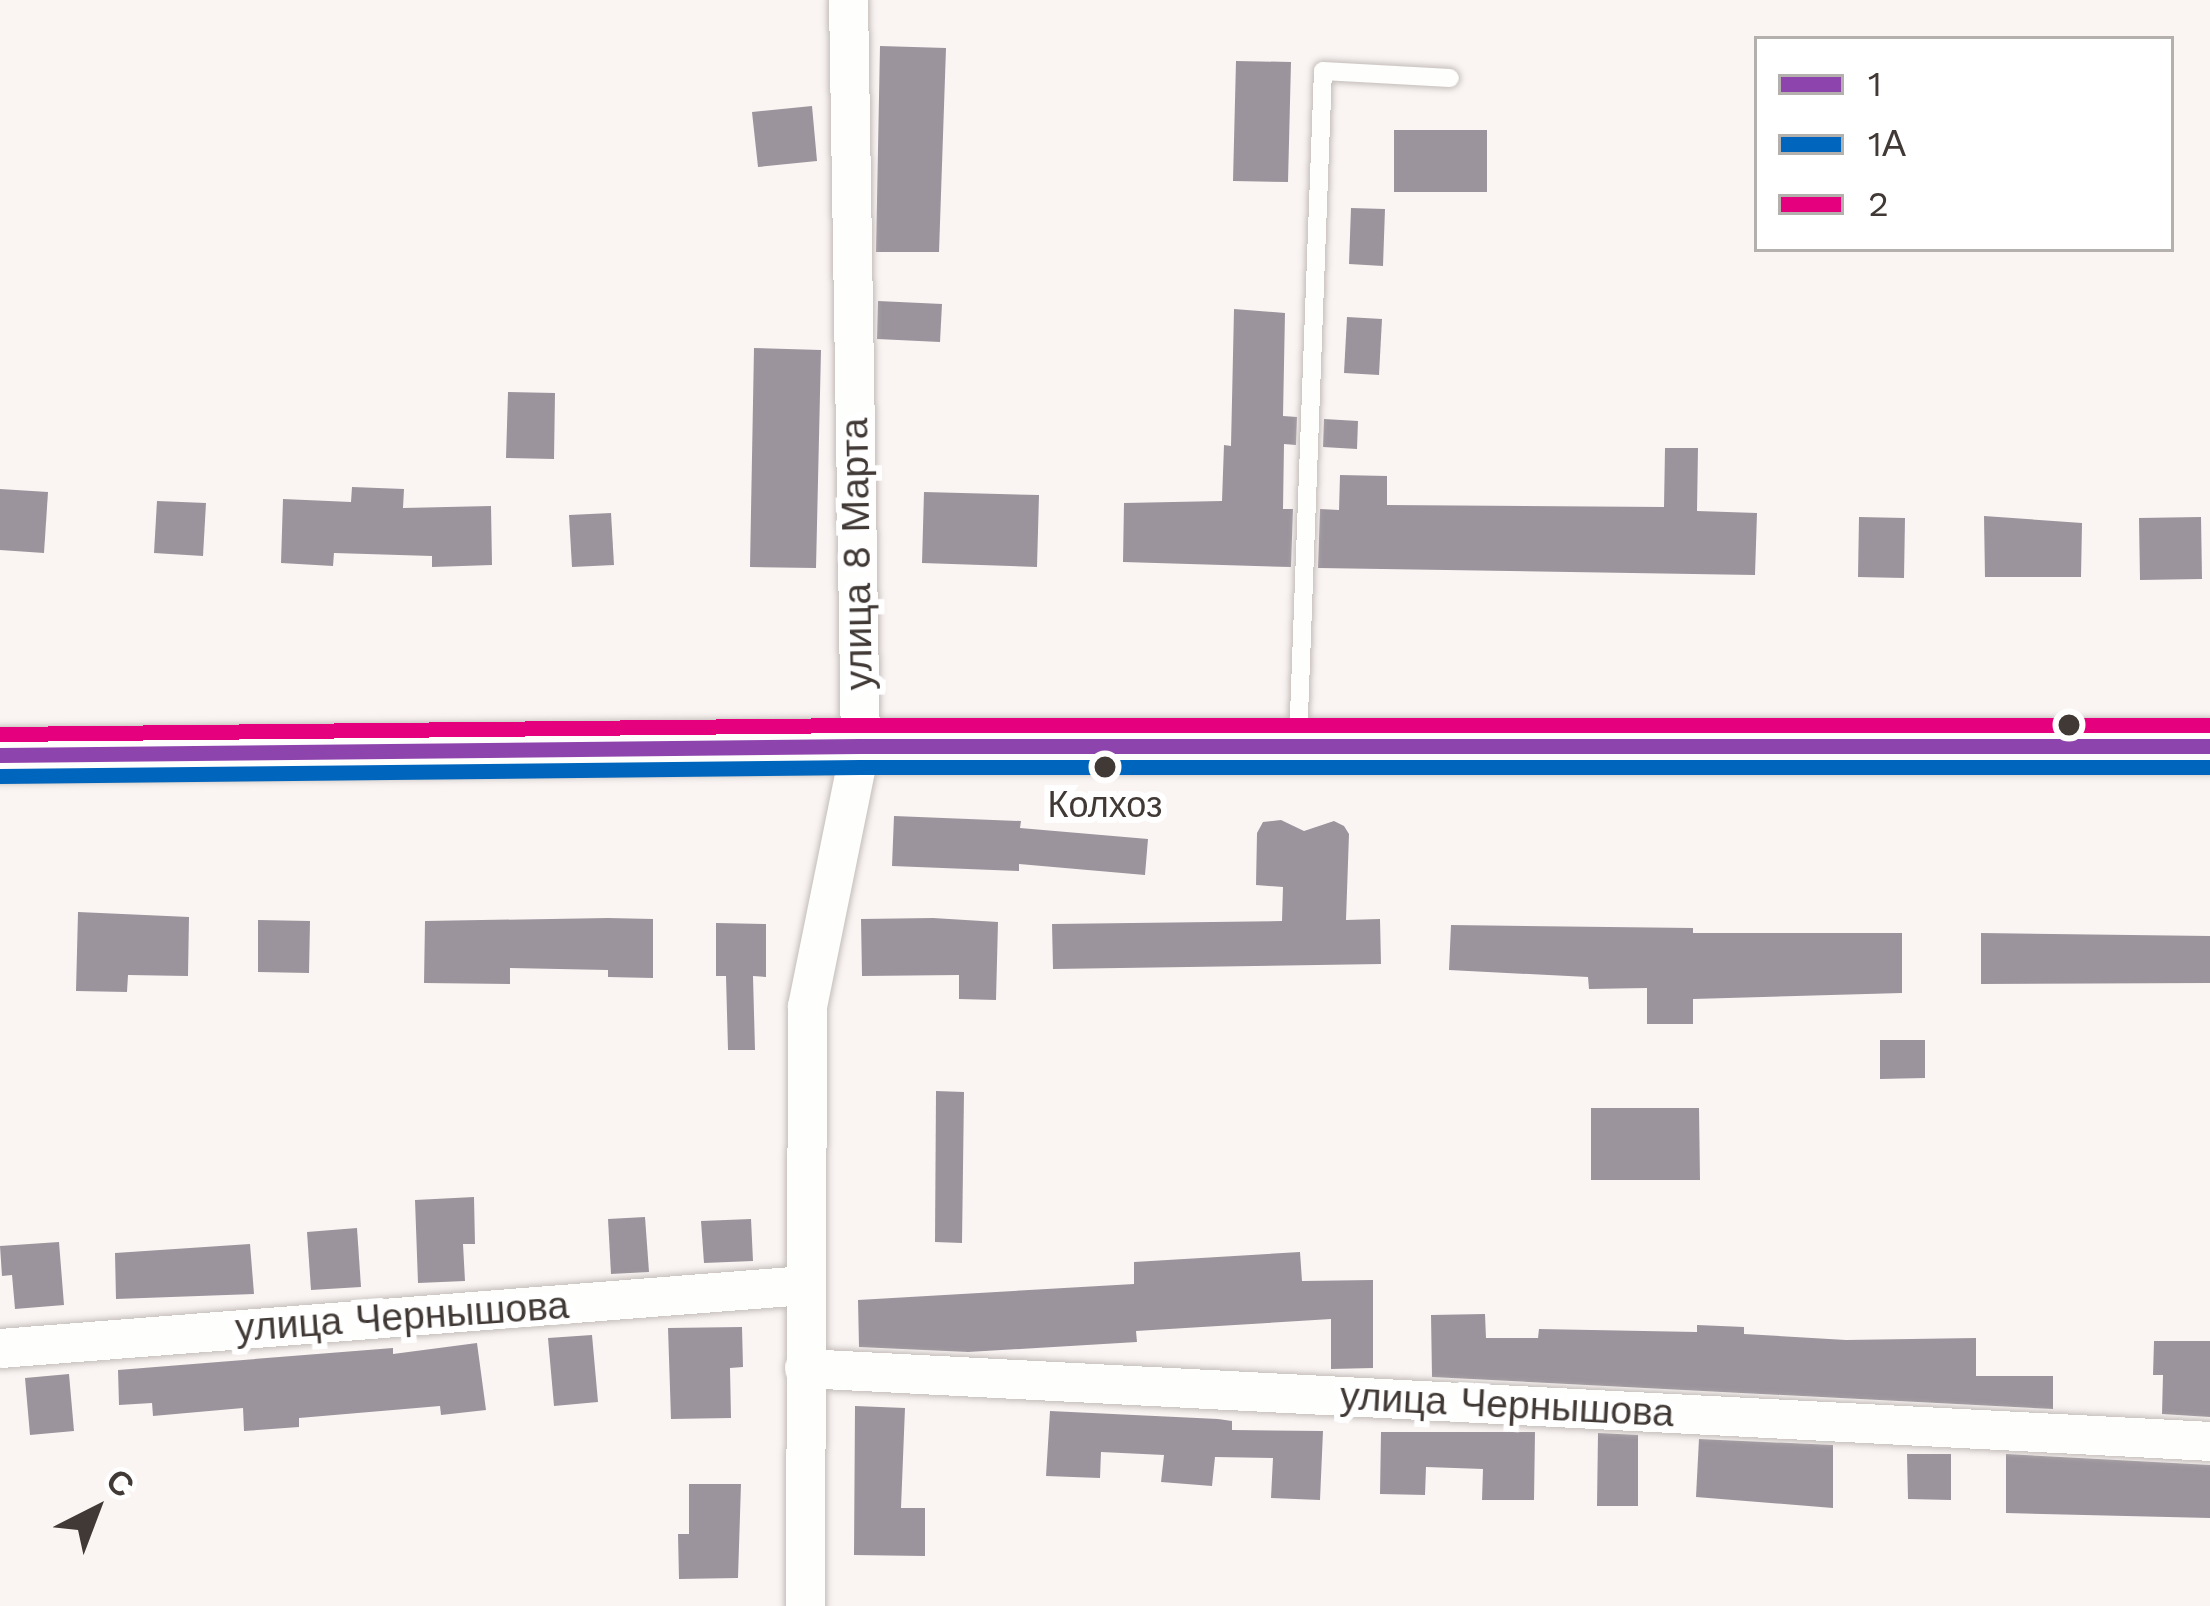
<!DOCTYPE html>
<html>
<head>
<meta charset="utf-8">
<style>
  body { margin:0 }
  #map { position:relative; width:2210px; height:1606px; overflow:hidden; background:#faf5f3; font-family:"Work Sans",sans-serif }
  div>[style] { position:absolute }
  [style*='--x'] { left:calc(var(--x)*1px); top:calc(var(--y)*1px); width:calc(var(--w)*1px); rotate:calc(var(--a)*1deg) }
  .building>* { inset:0; background:#9b949c }
  .roads { filter:drop-shadow(0 0 3px #c3bdba) drop-shadow(0 0 3px #c3bdba) }
  .lane>* { height:18px; margin:-9px; padding:0 9px; transform-origin:9px; border-radius:9px; background:#fefefd }
  .street>* { height:39px; margin:-19.5px; padding:0 19.5px; transform-origin:19.5px; border-radius:19.5px; background:#fefefd }
  .secondary>* { height:54px; margin:-27px; padding:0 27px; transform-origin:27px; border-radius:27px; background:#fefefd }
  .bus-1>* { height:15px; margin:-7.5px; padding:0 7.5px; transform-origin:7.5px; border-radius:7.5px; background:#8e44ad }
  .bus-2>* { height:15px; margin:-7.5px; padding:0 7.5px; transform-origin:7.5px; border-radius:7.5px; background:#0065bd }
  .bus-3>* { height:15px; margin:-7.5px; padding:0 7.5px; transform-origin:7.5px; border-radius:7.5px; background:#e5007d }
  .dots>* { width:33px; height:33px; translate:-50% -50%; box-sizing:border-box; border:6px solid #fff; border-radius:50% }
  span { translate:-50% -50%; white-space:nowrap; text-align:center; line-height:1.15; -webkit-text-stroke:12px #fff; paint-order:stroke }
  .bus-label { font-size:36px; color:#413935 }
  .street-label { font-size:39px; color:#413935 }
  .legend { position:absolute; left:1754px; top:36px; width:420px; height:216px; box-sizing:border-box; background:#fff; border:3px solid #b3b0ae; margin:0; padding:15px 21px; list-style:none; font-size:36px; color:#413935 }
  .legend li { display:flex; align-items:center; gap:24px; height:60px }
  .legend b { width:60px; border:3px solid #b3b0ae }
  .north { position:absolute; left:36px; top:1450px; width:120px; height:120px; -webkit-text-stroke:9px #fff; paint-order:stroke; rotate:42deg; font-size:33px; font-weight:700; line-height:48px; text-align:center; color:#413935 }
  .north::after { content:''; display:block; margin:auto; width:42px; height:54px; background:#413935; clip-path:polygon(50% 0,100% 100%,50% 72%,0 100%) }
</style>
</head>
<body>
<div id="map">
  <div class="building">
    <div style="clip-path:polygon(880px 46px,946px 48px,939px 252px,876px 252px)"></div>
    <div style="clip-path:polygon(1236px 61px,1291px 62px,1288px 182px,1233px 181px)"></div>
    <div style="clip-path:polygon(812px 106px,817px 161px,758px 167px,752px 112px)"></div>
    <div style="clip-path:polygon(1394px 130px,1487px 130px,1487px 192px,1394px 192px)"></div>
    <div style="clip-path:polygon(1351px 208px,1385px 209px,1383px 266px,1349px 264px)"></div>
    <div style="clip-path:polygon(878px 301px,942px 304px,940px 342px,877px 339px)"></div>
    <div style="clip-path:polygon(1234px 309px,1285px 313px,1283px 416px,1297px 417px,1296px 445px,1284px 444px,1283px 509px,1293px 509px,1291px 567px,1123px 562px,1124px 503px,1222px 501px,1224px 445px,1231px 446px)"></div>
    <div style="clip-path:polygon(1347px 317px,1382px 319px,1379px 375px,1344px 373px)"></div>
    <div style="clip-path:polygon(754px 348px,821px 350px,816px 568px,750px 567px)"></div>
    <div style="clip-path:polygon(508px 392px,555px 393px,554px 459px,506px 458px)"></div>
    <div style="clip-path:polygon(1324px 419px,1358px 421px,1357px 449px,1323px 447px)"></div>
    <div style="clip-path:polygon(1665px 448px,1698px 448px,1697px 511px,1757px 513px,1755px 575px,1318px 568px,1320px 509px,1339px 510px,1340px 475px,1387px 476px,1387px 505px,1664px 507px)"></div>
    <div style="clip-path:polygon(352px 487px,404px 489px,403px 508px,491px 506px,492px 565px,432px 567px,432px 556px,334px 553px,333px 566px,281px 563px,283px 499px,351px 502px)"></div>
    <div style="clip-path:polygon(0 489px,48px 492px,44px 553px,0 550px)"></div>
    <div style="clip-path:polygon(924px 492px,1039px 495px,1037px 567px,922px 563px)"></div>
    <div style="clip-path:polygon(157px 501px,206px 503px,203px 556px,154px 553px)"></div>
    <div style="clip-path:polygon(611px 513px,614px 565px,572px 567px,569px 515px)"></div>
    <div style="clip-path:polygon(1984px 516px,2082px 523px,2081px 577px,1985px 577px)"></div>
    <div style="clip-path:polygon(1859px 517px,1905px 518px,1904px 578px,1858px 577px)"></div>
    <div style="clip-path:polygon(2201px 517px,2202px 579px,2140px 580px,2139px 518px)"></div>
    <div style="clip-path:polygon(894px 816px,1021px 821px,1020px 828px,1148px 839px,1145px 875px,1019px 864px,1019px 871px,892px 866px)"></div>
    <div style="clip-path:polygon(1281px 820px,1304px 831px,1334px 821px,1344px 826px,1349px 834px,1346px 920px,1380px 919px,1381px 964px,1053px 969px,1052px 924px,1282px 921px,1283px 887px,1256px 885px,1257px 833px,1263px 822px)"></div>
    <div style="clip-path:polygon(78px 912px,189px 917px,188px 976px,128px 975px,127px 992px,76px 991px)"></div>
    <div style="clip-path:polygon(608px 918px,653px 919px,653px 978px,608px 977px,608px 970px,510px 968px,510px 984px,424px 983px,425px 921px)"></div>
    <div style="clip-path:polygon(933px 918px,998px 922px,996px 1000px,959px 999px,959px 975px,862px 976px,861px 919px)"></div>
    <div style="clip-path:polygon(258px 920px,310px 921px,309px 973px,258px 972px)"></div>
    <div style="clip-path:polygon(716px 923px,766px 924px,766px 977px,753px 976px,755px 1050px,728px 1050px,726px 976px,716px 976px)"></div>
    <div style="clip-path:polygon(1451px 925px,1693px 928px,1693px 933px,1902px 933px,1902px 993px,1693px 999px,1693px 1024px,1647px 1024px,1647px 988px,1589px 989px,1588px 977px,1449px 970px)"></div>
    <div style="clip-path:polygon(1981px 933px,2210px 936px,2210px 983px,1981px 984px)"></div>
    <div style="clip-path:polygon(1880px 1040px,1925px 1040px,1925px 1078px,1880px 1079px)"></div>
    <div style="clip-path:polygon(936px 1091px,964px 1092px,962px 1243px,935px 1242px)"></div>
    <div style="clip-path:polygon(1591px 1108px,1699px 1108px,1700px 1180px,1591px 1180px)"></div>
    <div style="clip-path:polygon(474px 1197px,475px 1244px,463px 1244px,465px 1281px,418px 1283px,415px 1200px)"></div>
    <div style="clip-path:polygon(645px 1217px,649px 1272px,611px 1274px,608px 1219px)"></div>
    <div style="clip-path:polygon(751px 1219px,753px 1261px,704px 1263px,701px 1221px)"></div>
    <div style="clip-path:polygon(357px 1228px,361px 1287px,311px 1290px,307px 1232px)"></div>
    <div style="clip-path:polygon(59px 1242px,64px 1305px,15px 1309px,12px 1275px,2px 1276px,0 1246px)"></div>
    <div style="clip-path:polygon(250px 1244px,254px 1294px,116px 1299px,115px 1253px)"></div>
    <div style="clip-path:polygon(1300px 1252px,1302px 1281px,1373px 1280px,1373px 1368px,1331px 1369px,1331px 1319px,1136px 1331px,1137px 1342px,968px 1352px,859px 1347px,858px 1300px,1134px 1284px,1134px 1262px)"></div>
    <div style="clip-path:polygon(1485px 1314px,1486px 1338px,1538px 1338px,1539px 1329px,1697px 1332px,1697px 1325px,1744px 1327px,1744px 1334px,1846px 1340px,1976px 1338px,1976px 1376px,2053px 1376px,2053px 1409px,1432px 1377px,1431px 1315px)"></div>
    <div style="clip-path:polygon(742px 1327px,743px 1367px,730px 1368px,731px 1418px,671px 1419px,668px 1328px)"></div>
    <div style="clip-path:polygon(592px 1335px,598px 1402px,554px 1406px,548px 1338px)"></div>
    <div style="clip-path:polygon(2154px 1341px,2210px 1341px,2210px 1417px,2162px 1414px,2163px 1375px,2153px 1375px)"></div>
    <div style="clip-path:polygon(477px 1343px,486px 1410px,441px 1415px,440px 1406px,299px 1418px,299px 1427px,244px 1431px,243px 1408px,153px 1416px,152px 1403px,119px 1405px,118px 1370px,393px 1348px,393px 1354px)"></div>
    <div style="clip-path:polygon(69px 1374px,74px 1431px,30px 1435px,25px 1378px)"></div>
    <div style="clip-path:polygon(855px 1406px,905px 1408px,901px 1508px,925px 1508px,925px 1556px,854px 1555px)"></div>
    <div style="clip-path:polygon(1050px 1411px,1218px 1419px,1232px 1421px,1232px 1430px,1323px 1431px,1320px 1500px,1271px 1498px,1273px 1458px,1215px 1457px,1212px 1486px,1161px 1482px,1164px 1455px,1101px 1452px,1100px 1478px,1046px 1476px)"></div>
    <div style="clip-path:polygon(1381px 1432px,1535px 1432px,1534px 1500px,1482px 1500px,1483px 1469px,1426px 1467px,1425px 1495px,1380px 1494px)"></div>
    <div style="clip-path:polygon(1598px 1433px,1638px 1435px,1638px 1506px,1597px 1506px)"></div>
    <div style="clip-path:polygon(1699px 1439px,1833px 1445px,1833px 1508px,1696px 1497px)"></div>
    <div style="clip-path:polygon(1907px 1454px,1951px 1454px,1951px 1500px,1908px 1499px)"></div>
    <div style="clip-path:polygon(2006px 1454px,2210px 1465px,2210px 1518px,2006px 1513px)"></div>
    <div style="clip-path:polygon(689px 1484px,741px 1484px,738px 1578px,679px 1579px,678px 1534px,689px 1534px)"></div>
  </div>
  <div class="roads">
    <div class="lane">
      <div style="--x:1298;--y:742;--w:671;--a:-87.87"></div>
      <div style="--x:1323;--y:71;--w:127;--a:3.2"></div>
    </div>
    <div class="street">
      <div style="--x:0;--y:1348;--w:806;--a:-4.48"></div>
      <div style="--x:804;--y:1368;--w:1408;--a:2.97"></div>
      <div style="--x:805;--y:1606;--w:600;--a:-89.81"></div>
      <div style="--x:807;--y:1006;--w:265;--a:-78.5"></div>
      <div style="--x:860;--y:746;--w:746;--a:-90.92"></div>
    </div>
    <div class="secondary">
      <div style="--x:0;--y:755;--w:860;--a:-0.6"></div>
      <div style="--x:860;--y:746;--w:1350;--a:0"></div>
    </div>
  </div>
  <div class="bus-1">
    <div style="--x:0;--y:755;--w:860;--a:-0.6"></div>
    <div style="--x:860;--y:746;--w:1350;--a:0"></div>
  </div>
  <div class="bus-2">
    <div style="--x:0;--y:776;--w:860;--a:-0.6"></div>
    <div style="--x:860;--y:767;--w:1350;--a:0"></div>
  </div>
  <div class="bus-3">
    <div style="--x:0;--y:734;--w:860;--a:-0.6"></div>
    <div style="--x:860;--y:725;--w:1350;--a:0"></div>
  </div>
  <div class="dots">
    <div style="left:2069px;top:725px;background:#413935"></div>
    <div style="left:1105px;top:767px;background:#413935"></div>
  </div>
  <div class="bus-label">
    <span style="left:1105px;top:806px">Колхоз</span>
  </div>
  <div class="street-label">
    <span style="left:857px;top:554px;rotate:-91deg">улица 8 Марта</span>
    <span style="left:402px;top:1317px;rotate:-4deg">улица Чернышова</span>
    <span style="left:1507px;top:1405px;rotate:3deg">улица Чернышова</span>
  </div>
  <ul class="legend">
  <li><b style="height:15px;background:#8e44ad"></b>1</li>
  <li><b style="height:15px;background:#0065bd"></b>1А</li>
  <li><b style="height:15px;background:#e5007d"></b>2</li>
  </ul>
  <div class="north">С</div>
</div>
</body>
</html>
